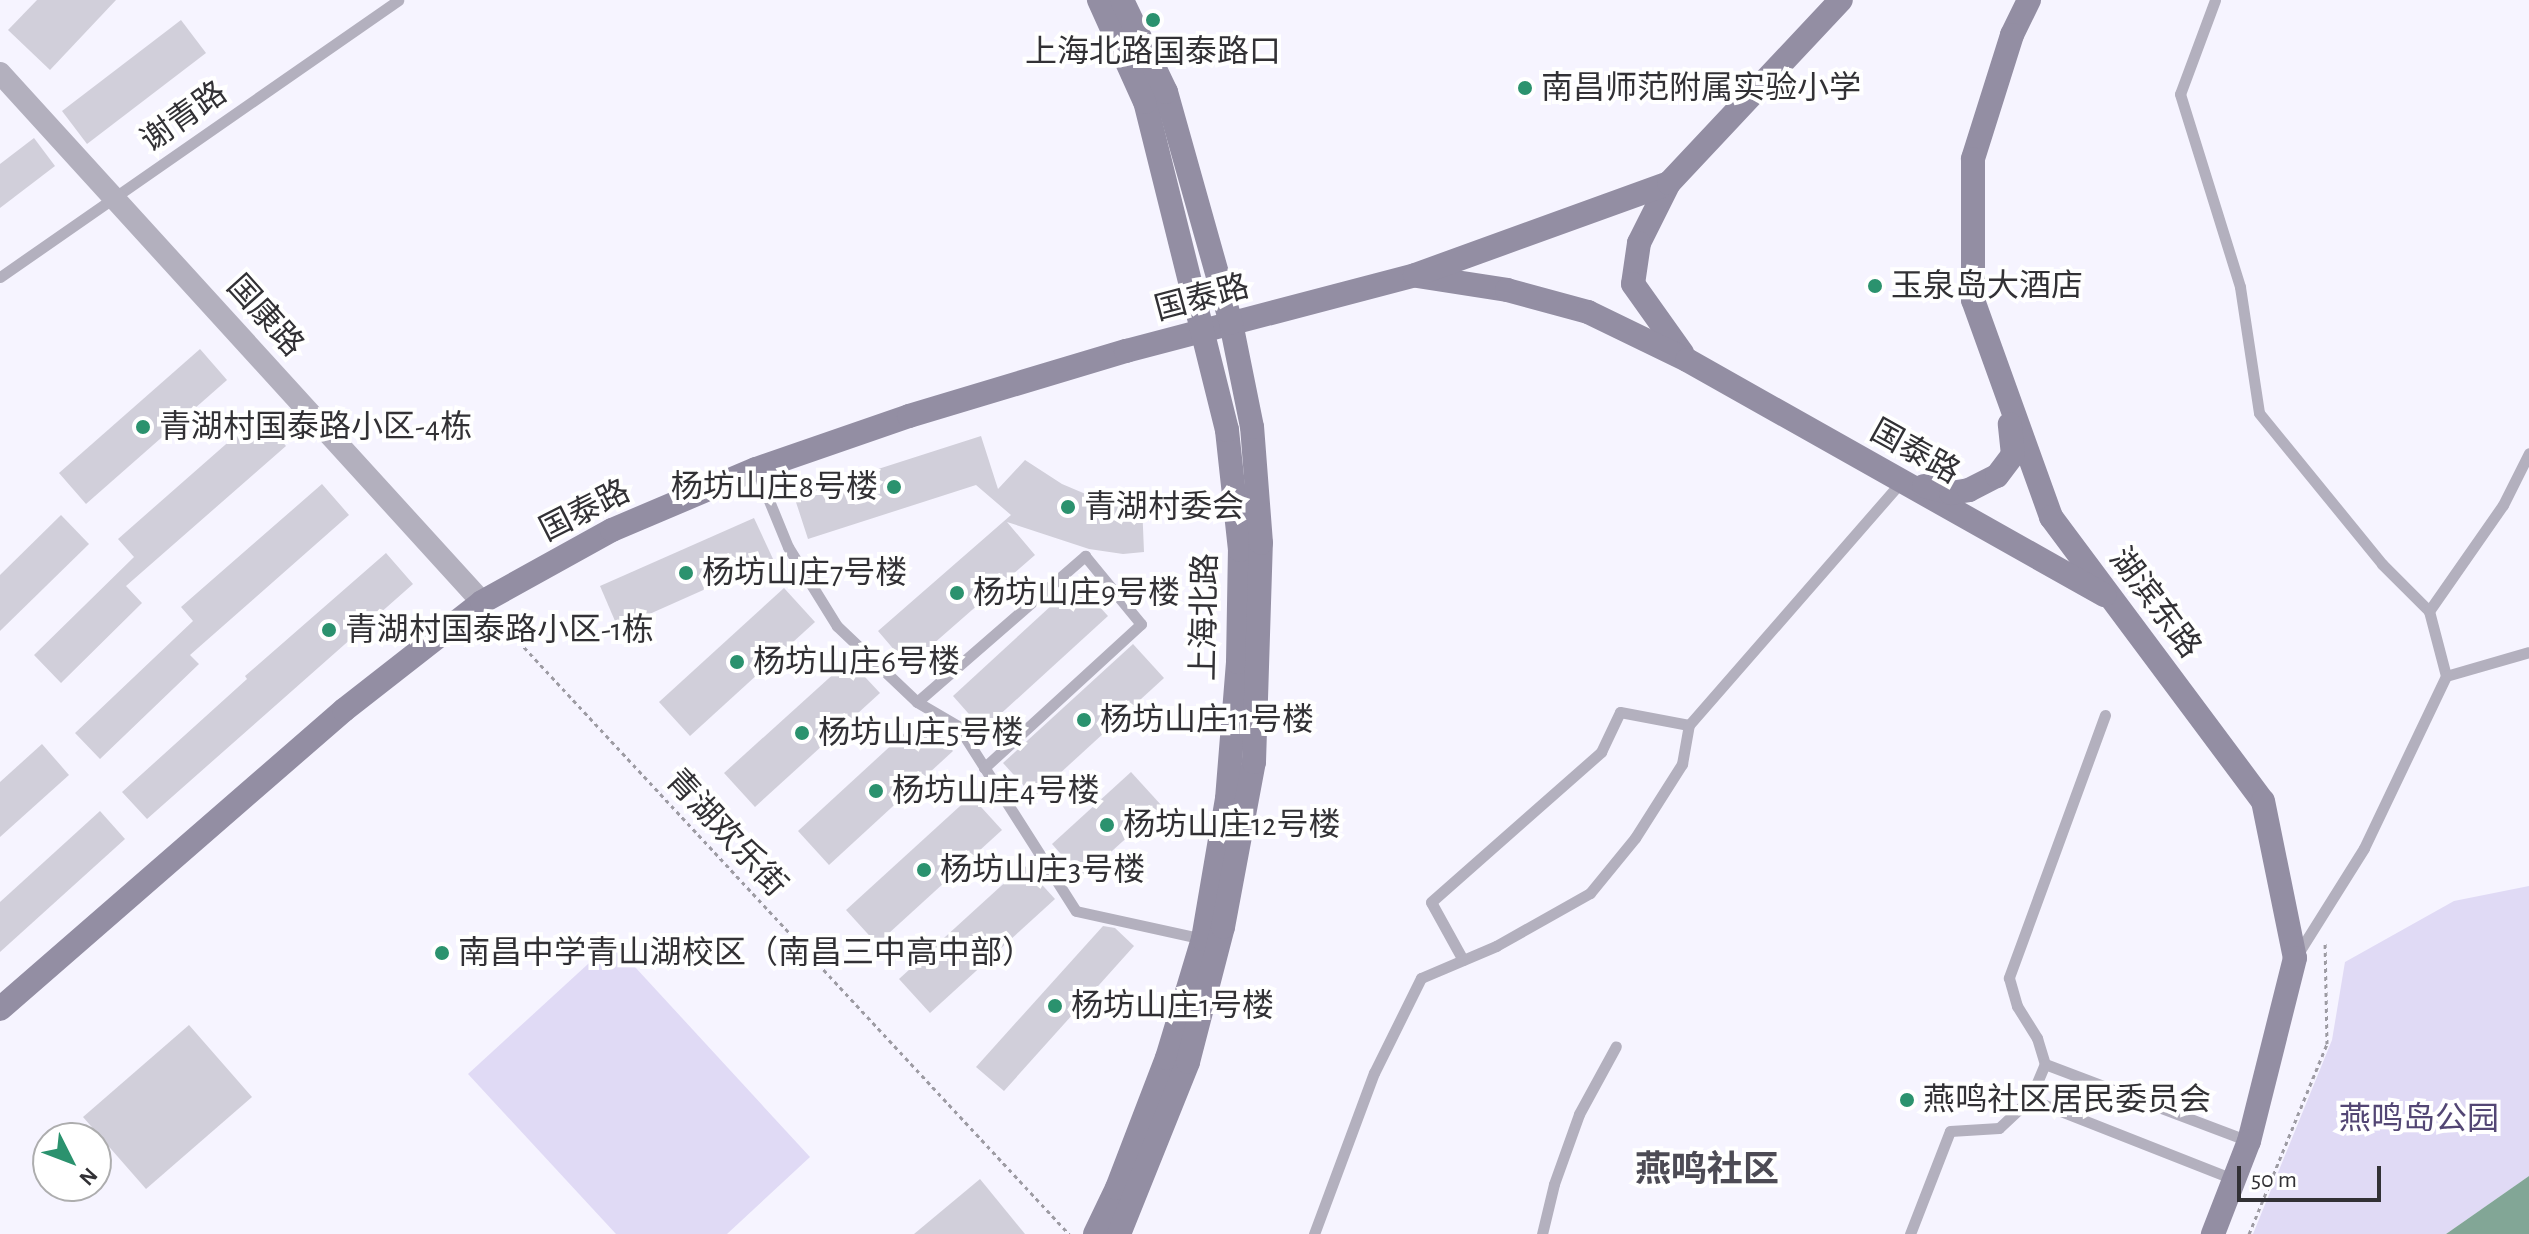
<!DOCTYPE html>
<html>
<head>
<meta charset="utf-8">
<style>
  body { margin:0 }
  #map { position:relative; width:2529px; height:1234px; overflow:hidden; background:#f6f4ff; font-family:"Alegreya Sans","Noto Sans SC",sans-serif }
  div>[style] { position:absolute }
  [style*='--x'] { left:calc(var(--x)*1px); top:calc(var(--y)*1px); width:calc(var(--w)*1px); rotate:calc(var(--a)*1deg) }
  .green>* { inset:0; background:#e0daf5 }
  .water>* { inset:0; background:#82a696 }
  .building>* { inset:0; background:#d1cfda }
  .path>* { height:3px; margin-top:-1.5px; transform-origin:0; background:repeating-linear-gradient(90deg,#9d9ba3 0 4px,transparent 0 8px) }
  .lane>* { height:11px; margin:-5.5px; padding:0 5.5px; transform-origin:5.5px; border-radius:5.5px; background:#b3b0be }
  .street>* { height:22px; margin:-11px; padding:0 11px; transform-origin:11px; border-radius:11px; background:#b3b0be }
  .secondary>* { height:24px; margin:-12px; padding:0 12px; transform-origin:12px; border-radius:12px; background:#938ea3 }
  .dots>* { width:22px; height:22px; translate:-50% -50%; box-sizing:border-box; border:4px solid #fff; border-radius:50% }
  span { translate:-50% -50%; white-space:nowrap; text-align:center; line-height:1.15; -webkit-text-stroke:8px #fff; paint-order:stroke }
  .poi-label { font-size:32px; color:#323135 }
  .left { translate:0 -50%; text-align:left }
  .right { translate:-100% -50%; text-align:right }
  .street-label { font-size:32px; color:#323135 }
  .park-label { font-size:32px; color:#534674 }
  .quarter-label { font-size:36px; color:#4d4b55; font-weight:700 }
  .north { position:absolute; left:32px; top:1122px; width:80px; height:80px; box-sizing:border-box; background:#fff; border:2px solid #adadae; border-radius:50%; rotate:132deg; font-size:22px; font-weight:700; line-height:32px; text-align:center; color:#323135 }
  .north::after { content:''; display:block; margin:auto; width:28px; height:36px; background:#2b926e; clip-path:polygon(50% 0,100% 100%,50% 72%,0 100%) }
  .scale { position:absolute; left:2237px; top:1166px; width:144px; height:36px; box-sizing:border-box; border:4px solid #323135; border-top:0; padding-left:10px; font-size:24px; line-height:28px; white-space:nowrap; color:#323135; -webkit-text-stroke:6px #fff; paint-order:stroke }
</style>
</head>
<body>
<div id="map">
  <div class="green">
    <div style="clip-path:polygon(2529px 886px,2529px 1176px,2446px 1234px,2253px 1234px,2332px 1040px,2345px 962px,2454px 901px)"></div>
    <div style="clip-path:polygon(612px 942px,810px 1157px,727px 1234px,616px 1234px,468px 1074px)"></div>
  </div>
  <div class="water">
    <div style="clip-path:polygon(2529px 1176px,2529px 1234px,2446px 1234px)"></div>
  </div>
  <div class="building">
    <div style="clip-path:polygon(37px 0,116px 0,50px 70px,8px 30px)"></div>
    <div style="clip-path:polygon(181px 20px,206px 53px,87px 144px,62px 111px)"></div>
    <div style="clip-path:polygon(34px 138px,55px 166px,0 208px,0 164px)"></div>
    <div style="clip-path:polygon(200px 349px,227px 380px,86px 504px,59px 473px)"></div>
    <div style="clip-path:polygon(259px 415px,286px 446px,126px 586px,142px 603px,61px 683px,34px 655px,134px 557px,118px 539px)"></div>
    <div style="clip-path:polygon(981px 436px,998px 489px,1025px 460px,1062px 484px,1095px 498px,1142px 503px,1144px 552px,1123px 554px,1089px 549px,1007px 522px,1035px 555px,908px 666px,878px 631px,1011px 515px,976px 485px,808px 539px,794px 496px)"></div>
    <div style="clip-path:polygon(322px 484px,349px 515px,190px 655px,199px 664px,100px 759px,75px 733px,193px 621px,181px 607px)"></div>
    <div style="clip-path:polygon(61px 515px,89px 544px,0 631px,0 575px)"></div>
    <div style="clip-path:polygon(754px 518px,773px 559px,618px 628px,600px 586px)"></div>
    <div style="clip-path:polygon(386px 553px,413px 584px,147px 819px,122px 792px,247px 679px,245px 676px)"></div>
    <div style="clip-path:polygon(1077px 582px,1108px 616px,983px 730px,953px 696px)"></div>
    <div style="clip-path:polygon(784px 588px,815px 622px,690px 736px,659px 702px)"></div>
    <div style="clip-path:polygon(1133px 644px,1164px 678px,1034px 797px,1003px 763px)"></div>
    <div style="clip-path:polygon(849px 660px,880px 693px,755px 807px,724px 773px)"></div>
    <div style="clip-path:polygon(922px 717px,953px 751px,829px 865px,798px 831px)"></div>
    <div style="clip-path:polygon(42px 744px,69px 775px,0 837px,0 782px)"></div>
    <div style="clip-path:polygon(1131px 772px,1162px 806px,1082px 878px,1052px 844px)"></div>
    <div style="clip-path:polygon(971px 796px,1002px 830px,877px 944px,846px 910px)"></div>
    <div style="clip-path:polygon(100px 811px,125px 839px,0 952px,0 902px)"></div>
    <div style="clip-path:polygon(1024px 865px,1055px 899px,930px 1013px,899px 979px)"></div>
    <div style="clip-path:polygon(1103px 926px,1115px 928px,1134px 946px,1004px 1091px,976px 1067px)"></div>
    <div style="clip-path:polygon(189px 1025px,252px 1097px,146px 1189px,83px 1117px)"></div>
    <div style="clip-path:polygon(980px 1179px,1025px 1234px,914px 1234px)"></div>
  </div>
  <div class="path">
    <div style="--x:497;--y:618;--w:841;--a:47.12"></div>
    <div style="--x:2249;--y:1234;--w:205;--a:-67.7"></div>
    <div style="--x:2327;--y:1044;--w:103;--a:-91.1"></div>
  </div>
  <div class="lane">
    <div style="--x:2215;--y:0;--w:100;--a:110.4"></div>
    <div style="--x:2180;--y:94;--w:202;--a:72.7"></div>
    <div style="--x:2240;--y:287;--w:127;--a:81.4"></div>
    <div style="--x:2259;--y:413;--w:195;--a:50.8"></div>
    <div style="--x:2382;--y:564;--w:66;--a:45"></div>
    <div style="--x:2429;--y:611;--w:67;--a:75.3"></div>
    <div style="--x:0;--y:277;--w:485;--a:-34.8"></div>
    <div style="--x:756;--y:469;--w:84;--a:67.7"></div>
    <div style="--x:788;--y:547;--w:93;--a:58.2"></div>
    <div style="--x:837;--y:626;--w:110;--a:43.5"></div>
    <div style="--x:917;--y:702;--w:48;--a:30.3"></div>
    <div style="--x:958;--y:726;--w:219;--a:57.5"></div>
    <div style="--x:1076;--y:911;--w:130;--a:12.4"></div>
    <div style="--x:2429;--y:611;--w:129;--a:-55.1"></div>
    <div style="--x:2503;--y:505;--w:58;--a:-63.4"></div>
    <div style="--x:917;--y:702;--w:223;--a:-41"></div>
    <div style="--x:1085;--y:556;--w:88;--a:50.5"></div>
    <div style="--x:1141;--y:624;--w:213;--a:137.5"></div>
    <div style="--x:2105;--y:715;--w:280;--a:110.1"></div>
    <div style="--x:2009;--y:978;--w:29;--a:74"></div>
    <div style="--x:2017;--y:1006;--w:38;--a:58"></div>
    <div style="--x:2037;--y:1038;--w:27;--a:73"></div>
    <div style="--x:2045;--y:1064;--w:218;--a:20.7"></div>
    <div style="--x:2297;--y:955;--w:126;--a:-57.9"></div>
    <div style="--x:2364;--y:848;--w:191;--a:-64.5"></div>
    <div style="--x:2446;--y:676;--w:86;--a:-16.1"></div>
    <div style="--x:1463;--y:960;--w:66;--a:-118.9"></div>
    <div style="--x:1431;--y:902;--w:227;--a:-41.4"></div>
    <div style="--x:1601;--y:752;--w:44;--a:-64.6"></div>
    <div style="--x:1620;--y:712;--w:70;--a:10.7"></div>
    <div style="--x:2030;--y:1099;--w:38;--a:-67"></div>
    <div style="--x:1314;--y:1234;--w:172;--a:-69.6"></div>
    <div style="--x:1374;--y:1073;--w:106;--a:-63.7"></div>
    <div style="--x:1421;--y:978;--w:82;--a:-23.1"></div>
    <div style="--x:1496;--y:946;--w:108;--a:-29.4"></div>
    <div style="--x:1590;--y:893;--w:71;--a:-50.7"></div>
    <div style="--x:1635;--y:838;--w:88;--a:-57.6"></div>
    <div style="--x:1682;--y:764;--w:40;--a:-80"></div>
    <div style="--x:1689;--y:725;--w:324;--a:-48.9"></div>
    <div style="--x:1542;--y:1234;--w:51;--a:-76.5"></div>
    <div style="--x:1554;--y:1184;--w:74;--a:-70.3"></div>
    <div style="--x:1579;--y:1114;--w:77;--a:-61.4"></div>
    <div style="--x:1910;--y:1234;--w:110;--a:-68.8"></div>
    <div style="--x:1950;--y:1131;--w:49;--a:-3.5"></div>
    <div style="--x:1999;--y:1128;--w:42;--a:-43.1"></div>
    <div style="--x:2030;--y:1099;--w:221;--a:21.5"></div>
  </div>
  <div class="street">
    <div style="--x:0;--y:73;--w:716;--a:47.66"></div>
  </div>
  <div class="secondary">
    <div style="--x:2029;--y:0;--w:39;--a:116"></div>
    <div style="--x:2012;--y:35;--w:130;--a:107.5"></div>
    <div style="--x:1973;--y:159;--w:141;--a:90"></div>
    <div style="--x:1973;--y:300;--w:231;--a:70.2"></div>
    <div style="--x:2051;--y:517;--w:354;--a:53.3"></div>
    <div style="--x:2263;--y:801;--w:160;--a:78.5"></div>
    <div style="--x:2295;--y:958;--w:189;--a:104.1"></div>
    <div style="--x:2249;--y:1141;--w:100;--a:111.2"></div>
    <div style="--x:1669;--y:183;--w:67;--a:116.6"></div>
    <div style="--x:1639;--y:243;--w:41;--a:98.3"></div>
    <div style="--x:1633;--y:284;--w:85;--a:54.6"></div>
    <div style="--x:1417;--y:276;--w:91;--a:8.8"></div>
    <div style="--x:1507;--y:290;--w:84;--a:15.2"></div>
    <div style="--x:1588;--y:312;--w:110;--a:25.9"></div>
    <div style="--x:1687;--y:360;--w:479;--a:29.4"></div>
    <div style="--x:1924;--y:486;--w:28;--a:15"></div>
    <div style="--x:1951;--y:493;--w:18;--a:-9"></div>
    <div style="--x:1969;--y:490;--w:31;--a:-27"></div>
    <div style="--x:1997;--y:476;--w:26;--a:-53"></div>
    <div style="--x:2013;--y:455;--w:31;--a:-96"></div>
    <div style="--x:0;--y:1009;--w:456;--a:-41"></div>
    <div style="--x:344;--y:710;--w:175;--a:-38"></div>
    <div style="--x:482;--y:602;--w:149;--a:-29"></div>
    <div style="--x:612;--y:530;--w:156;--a:-23"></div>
    <div style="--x:756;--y:469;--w:162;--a:-19.1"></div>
    <div style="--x:909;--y:416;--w:227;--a:-16.7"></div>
    <div style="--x:1126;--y:351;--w:299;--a:-14.7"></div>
    <div style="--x:1415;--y:275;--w:270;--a:-19.9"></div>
    <div style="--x:1669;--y:183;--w:251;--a:-46.8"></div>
    <div style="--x:1095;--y:1234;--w:51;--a:-64.4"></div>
    <div style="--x:1117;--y:1188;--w:139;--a:-69"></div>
    <div style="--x:1167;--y:1058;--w:124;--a:-73.2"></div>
    <div style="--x:1203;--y:939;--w:142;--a:-80.3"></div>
    <div style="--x:1227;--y:799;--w:137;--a:-85.4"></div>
    <div style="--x:1238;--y:662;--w:112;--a:-89"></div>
    <div style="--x:1240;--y:550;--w:121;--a:-96.2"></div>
    <div style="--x:1227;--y:430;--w:338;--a:-104"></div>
    <div style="--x:1145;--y:102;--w:112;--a:-114.3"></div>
    <div style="--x:1119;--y:1234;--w:185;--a:-68.1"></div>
    <div style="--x:1188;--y:1062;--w:139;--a:-75.5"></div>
    <div style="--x:1223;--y:927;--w:168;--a:-79.4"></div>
    <div style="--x:1254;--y:762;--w:219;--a:-88.2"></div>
    <div style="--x:1261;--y:543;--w:116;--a:-94.4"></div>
    <div style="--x:1252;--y:427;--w:106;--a:-101.4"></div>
    <div style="--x:1231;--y:323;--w:240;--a:-105.7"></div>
    <div style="--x:1166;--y:92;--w:102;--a:-115.6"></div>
  </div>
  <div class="dots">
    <div style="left:1153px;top:20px;background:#2b926e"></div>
    <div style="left:1525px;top:88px;background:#2b926e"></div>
    <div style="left:1875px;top:286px;background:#2b926e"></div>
    <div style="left:143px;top:427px;background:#2b926e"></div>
    <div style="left:894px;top:487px;background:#2b926e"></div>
    <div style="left:1068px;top:507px;background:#2b926e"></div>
    <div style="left:686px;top:573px;background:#2b926e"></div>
    <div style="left:957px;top:593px;background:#2b926e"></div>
    <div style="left:329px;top:630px;background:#2b926e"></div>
    <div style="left:737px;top:662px;background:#2b926e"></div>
    <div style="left:1084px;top:720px;background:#2b926e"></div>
    <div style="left:802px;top:733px;background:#2b926e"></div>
    <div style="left:876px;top:791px;background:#2b926e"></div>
    <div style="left:1107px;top:825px;background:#2b926e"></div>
    <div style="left:924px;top:870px;background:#2b926e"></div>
    <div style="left:442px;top:953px;background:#2b926e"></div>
    <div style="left:1055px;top:1006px;background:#2b926e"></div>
    <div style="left:1907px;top:1100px;background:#2b926e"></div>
  </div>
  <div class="poi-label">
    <span style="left:1153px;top:52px">上海北路国泰路口</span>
    <span class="left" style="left:1541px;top:88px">南昌师范附属实验小学</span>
    <span class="left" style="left:1891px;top:286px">玉泉岛大酒店</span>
    <span class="left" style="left:159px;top:427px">青湖村国泰路小区-4栋</span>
    <span class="right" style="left:878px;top:487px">杨坊山庄8号楼</span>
    <span class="left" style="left:1084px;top:507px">青湖村委会</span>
    <span class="left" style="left:702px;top:573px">杨坊山庄7号楼</span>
    <span class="left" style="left:973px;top:593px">杨坊山庄9号楼</span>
    <span class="left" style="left:345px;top:630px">青湖村国泰路小区-1栋</span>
    <span class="left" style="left:753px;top:662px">杨坊山庄6号楼</span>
    <span class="left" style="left:1100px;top:720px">杨坊山庄11号楼</span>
    <span class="left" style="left:818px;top:733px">杨坊山庄5号楼</span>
    <span class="left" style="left:892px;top:791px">杨坊山庄4号楼</span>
    <span class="left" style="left:1123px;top:825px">杨坊山庄12号楼</span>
    <span class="left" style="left:940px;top:870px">杨坊山庄3号楼</span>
    <span class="left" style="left:458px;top:953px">南昌中学青山湖校区（南昌三中高中部）</span>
    <span class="left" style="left:1071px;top:1006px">杨坊山庄1号楼</span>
    <span class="left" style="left:1923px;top:1100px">燕鸣社区居民委员会</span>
  </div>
  <div class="street-label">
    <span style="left:184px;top:117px;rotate:-35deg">谢青路</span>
    <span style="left:1202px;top:298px;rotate:-15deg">国泰路</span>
    <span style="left:265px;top:316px;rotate:48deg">国康路</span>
    <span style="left:1915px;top:452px;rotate:29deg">国泰路</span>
    <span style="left:585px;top:511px;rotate:-27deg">国泰路</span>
    <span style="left:2155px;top:603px;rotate:53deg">湖滨东路</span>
    <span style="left:1205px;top:617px;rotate:-89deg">上海北路</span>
    <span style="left:726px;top:833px;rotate:47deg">青湖欢乐街</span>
  </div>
  <div class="park-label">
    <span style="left:2419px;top:1119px">燕鸣岛公园</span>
  </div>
  <div class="quarter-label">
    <span style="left:1707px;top:1171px">燕鸣社区</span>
  </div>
  <div class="north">N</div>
  <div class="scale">50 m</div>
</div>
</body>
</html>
